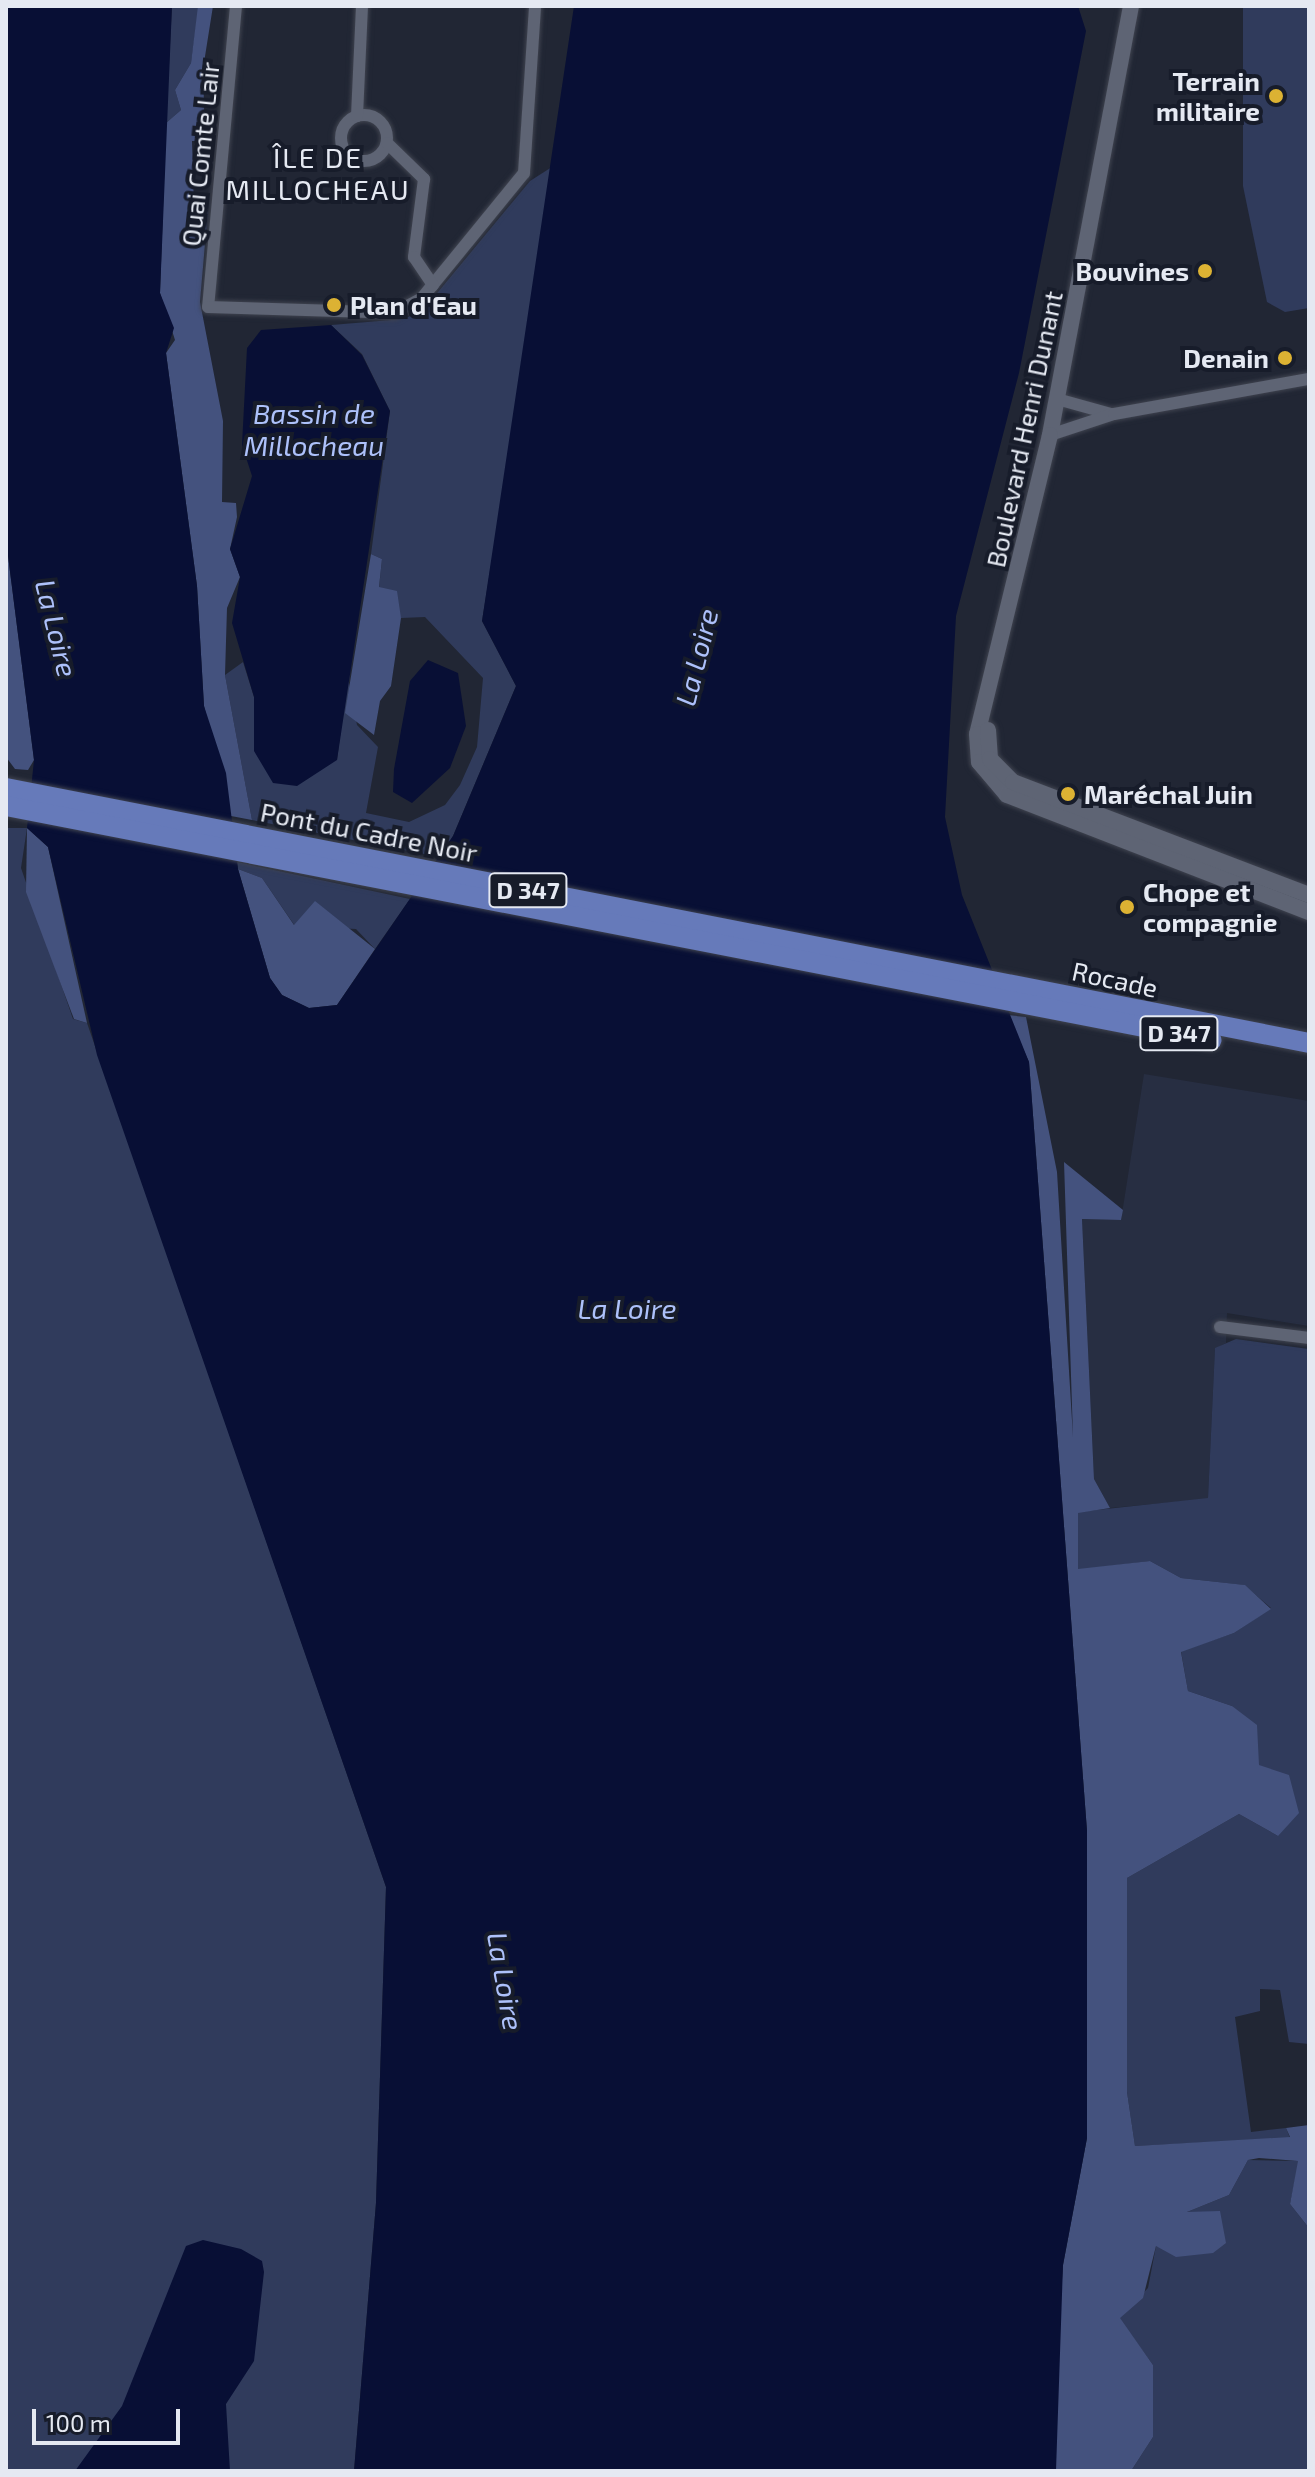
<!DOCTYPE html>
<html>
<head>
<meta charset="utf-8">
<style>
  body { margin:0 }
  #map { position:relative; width:1315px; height:2477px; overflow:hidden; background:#212634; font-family:"Exo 2",sans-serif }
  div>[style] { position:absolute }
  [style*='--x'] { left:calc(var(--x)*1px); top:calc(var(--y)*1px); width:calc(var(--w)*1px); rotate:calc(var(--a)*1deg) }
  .built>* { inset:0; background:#272e42 }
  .green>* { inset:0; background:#303b5c }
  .forest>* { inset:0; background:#44527e }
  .water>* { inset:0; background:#080f35 }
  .roads { filter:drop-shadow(0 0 2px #3f434f) drop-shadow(0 0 2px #3f434f) }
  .minor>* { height:12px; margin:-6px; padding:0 6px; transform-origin:6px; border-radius:6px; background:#5e6474 }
  .minor>.ring { margin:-6px; padding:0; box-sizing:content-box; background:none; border:12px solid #5e6474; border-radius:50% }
  .secondary>* { height:16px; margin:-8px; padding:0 8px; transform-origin:8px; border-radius:8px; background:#5e6474 }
  .trunk>* { height:20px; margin:-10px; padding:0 10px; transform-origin:10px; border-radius:10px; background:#667aba }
  .dots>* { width:22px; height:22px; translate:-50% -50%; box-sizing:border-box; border:4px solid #171c2a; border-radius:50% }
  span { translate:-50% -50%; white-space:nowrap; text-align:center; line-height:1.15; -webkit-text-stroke:8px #171c2a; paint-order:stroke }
  .shield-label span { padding:2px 6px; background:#171c2a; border:2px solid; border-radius:6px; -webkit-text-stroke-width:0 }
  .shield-label { font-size:24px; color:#e5e9f2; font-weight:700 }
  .poi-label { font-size:26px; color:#e5e9f2; font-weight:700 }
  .right { translate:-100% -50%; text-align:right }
  .left { translate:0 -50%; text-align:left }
  .street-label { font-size:26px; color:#e5e9f2 }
  .neighbourhood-label { font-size:28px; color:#e5e9f2; letter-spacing:2px }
  .water-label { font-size:28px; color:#adc1fa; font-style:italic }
  .frame { position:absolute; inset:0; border:8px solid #e5e9f2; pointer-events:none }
  .scale { position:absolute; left:32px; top:2409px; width:148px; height:36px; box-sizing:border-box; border:4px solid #e5e9f2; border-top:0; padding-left:10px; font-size:24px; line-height:28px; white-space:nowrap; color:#e5e9f2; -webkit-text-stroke:6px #171c2a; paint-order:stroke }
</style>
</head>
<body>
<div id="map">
  <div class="built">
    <div style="clip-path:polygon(1144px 1074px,1309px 1101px,1309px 1326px,1227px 1313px,1226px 1343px,1215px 1349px,1208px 1499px,1110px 1508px,1094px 1479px,1082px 1219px,1121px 1220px)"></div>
  </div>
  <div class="green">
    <div style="clip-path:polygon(172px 6px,199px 6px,191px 63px,175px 90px,181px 110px,166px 123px)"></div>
    <div style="clip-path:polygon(1243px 6px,1309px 6px,1309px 308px,1285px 312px,1267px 302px,1243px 186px)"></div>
    <div style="clip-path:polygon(555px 165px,482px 621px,516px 686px,453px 836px,439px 857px,252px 820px,225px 675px,243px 662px,254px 697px,254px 751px,337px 760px,354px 628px,349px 683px,357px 725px,378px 747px,366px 813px,409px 822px,445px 805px,460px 785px,477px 747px,483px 678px,425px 617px,401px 618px,379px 588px,382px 559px,371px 554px,390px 411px,362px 354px,331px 325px,404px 319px,423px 310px,530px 181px)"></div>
    <div style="clip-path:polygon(6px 828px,27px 828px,21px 868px,73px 1019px,87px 1023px,386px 1887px,376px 2203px,354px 2471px,6px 2471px)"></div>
    <div style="clip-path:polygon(237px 862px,410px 899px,375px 949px,356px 929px,295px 926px,262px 878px,238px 869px)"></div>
    <div style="clip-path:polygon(1236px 1339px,1309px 1349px,1309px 2044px,1289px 2042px,1280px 1990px,1260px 1989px,1260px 2011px,1235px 2017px,1251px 2132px,1286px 2128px,1290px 2138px,1135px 2146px,1127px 2092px,1127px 1878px,1239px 1814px,1278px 1836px,1232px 1706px,1188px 1691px,1181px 1651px,1234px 1633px,1271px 1608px,1244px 1585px,1181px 1578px,1150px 1561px,1078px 1570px,1078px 1512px,1208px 1498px,1215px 1348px)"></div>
    <div style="clip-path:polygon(1248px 2160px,1299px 2161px,1290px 2204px,1309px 2228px,1309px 2471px,1131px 2471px,1153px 2437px,1153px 2365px,1119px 2318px,1148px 2288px,1156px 2246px,1166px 2247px,1187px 2212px,1229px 2195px)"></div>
  </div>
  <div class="forest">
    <div style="clip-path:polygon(198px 6px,213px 6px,203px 69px,205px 141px,192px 141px,194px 208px,208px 209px,200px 302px,223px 421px,222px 502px,236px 503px,237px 517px,230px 549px,240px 577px,227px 608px,225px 675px,252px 820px,231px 816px,204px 706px,197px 586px,166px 353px,175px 340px,160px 293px,166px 123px,181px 110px,175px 90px,191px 63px)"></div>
    <div style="clip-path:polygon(6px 540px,34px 760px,28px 770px,15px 769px,6px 757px)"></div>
    <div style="clip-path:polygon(371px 554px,382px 559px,379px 587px,397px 591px,401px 618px,391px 686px,380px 701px,374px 735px,345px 713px)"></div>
    <div style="clip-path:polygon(27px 828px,48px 847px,87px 1023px,74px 1019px,26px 892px)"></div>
    <div style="clip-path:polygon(238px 869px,262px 878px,294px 925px,315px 901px,375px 949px,337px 1005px,309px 1008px,282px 995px,270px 978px)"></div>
    <div style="clip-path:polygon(1008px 1015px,1026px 1017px,1057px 1172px,1073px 1437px,1064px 1162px,1123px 1210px,1121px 1220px,1082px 1219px,1094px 1479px,1110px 1508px,1078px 1513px,1078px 1569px,1150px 1561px,1181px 1578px,1245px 1585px,1271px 1609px,1234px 1633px,1181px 1652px,1188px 1691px,1232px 1706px,1257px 1725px,1259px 1765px,1289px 1775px,1299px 1813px,1278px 1836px,1239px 1814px,1127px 1878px,1127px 2092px,1135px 2146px,1290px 2137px,1286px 2128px,1309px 2125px,1309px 2228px,1290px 2204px,1298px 2161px,1259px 2158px,1248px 2160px,1229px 2195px,1187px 2212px,1220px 2211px,1226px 2243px,1213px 2253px,1176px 2257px,1156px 2246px,1143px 2298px,1120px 2318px,1153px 2365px,1153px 2437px,1131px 2471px,1056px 2471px,1052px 2430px,1063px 2265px,1087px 2138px,1087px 1831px,1029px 1062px)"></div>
  </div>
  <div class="water">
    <div style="clip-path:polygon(6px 6px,172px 6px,160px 293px,174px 328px,166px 353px,197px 586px,204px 706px,226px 773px,238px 869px,270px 978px,282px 995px,309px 1008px,337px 1005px,453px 836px,516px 686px,482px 621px,574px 6px,1078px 6px,1086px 31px,1019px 373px,956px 616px,945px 817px,962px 895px,1029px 1062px,1087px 1831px,1087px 2138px,1063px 2265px,1056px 2471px,354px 2471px,376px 2203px,386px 1887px,97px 1055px,48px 847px,27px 828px,34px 760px,6px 540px)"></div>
    <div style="clip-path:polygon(331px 325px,362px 355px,390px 411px,337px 760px,297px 786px,273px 783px,254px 751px,254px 697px,232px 623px,240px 577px,230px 549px,252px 476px,242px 445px,247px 348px,261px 330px)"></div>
    <div style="clip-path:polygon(428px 660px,458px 673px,466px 726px,450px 768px,412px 803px,393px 792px,394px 769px,410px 681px)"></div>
    <div style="clip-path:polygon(203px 2240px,241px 2249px,262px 2261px,264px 2272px,254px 2361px,226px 2404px,230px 2471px,75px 2471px,122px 2406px,186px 2246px)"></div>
  </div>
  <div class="roads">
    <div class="minor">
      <div style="--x:236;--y:6;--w:302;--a:95.3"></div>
      <div style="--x:208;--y:307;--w:186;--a:1.8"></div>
      <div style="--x:394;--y:313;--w:32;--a:-28"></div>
      <div style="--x:422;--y:298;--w:161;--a:-50.8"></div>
      <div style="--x:524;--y:173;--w:167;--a:-86.2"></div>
      <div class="ring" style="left:341px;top:115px;width:34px;height:34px"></div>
      <div style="--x:357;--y:116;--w:110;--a:-87.4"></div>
      <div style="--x:387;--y:143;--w:52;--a:44.2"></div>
      <div style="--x:424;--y:179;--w:79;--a:97.3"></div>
      <div style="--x:414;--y:257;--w:34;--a:56"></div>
      <div style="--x:1057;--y:399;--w:56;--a:15.5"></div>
      <div style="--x:1050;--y:435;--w:67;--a:-18.2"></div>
      <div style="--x:1114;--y:414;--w:198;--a:-10.2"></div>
      <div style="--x:1220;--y:1327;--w:90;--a:7"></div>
    </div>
    <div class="secondary">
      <div style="--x:1131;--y:6;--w:437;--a:100.7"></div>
      <div style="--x:1050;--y:435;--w:308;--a:103.7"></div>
      <div style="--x:977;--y:734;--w:28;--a:86"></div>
      <div style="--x:979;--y:762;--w:43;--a:49.7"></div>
      <div style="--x:1007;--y:795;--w:324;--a:21.2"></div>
      <div style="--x:988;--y:730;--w:29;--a:86"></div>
      <div style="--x:990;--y:759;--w:33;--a:45"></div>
      <div style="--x:1013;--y:782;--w:317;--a:20.9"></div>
    </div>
    <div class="trunk">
      <div style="--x:6;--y:788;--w:1328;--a:11.07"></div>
      <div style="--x:6;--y:806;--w:1228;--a:10.99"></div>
    </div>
  </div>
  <div class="dots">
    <div style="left:1276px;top:96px;background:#dcb233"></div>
    <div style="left:1205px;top:271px;background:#dcb233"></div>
    <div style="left:334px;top:305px;background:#dcb233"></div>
    <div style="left:1285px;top:358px;background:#dcb233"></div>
    <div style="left:1068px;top:794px;background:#dcb233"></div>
    <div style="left:1127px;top:907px;background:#dcb233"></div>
  </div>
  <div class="shield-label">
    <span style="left:528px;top:890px">D 347</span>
    <span style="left:1179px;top:1033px">D 347</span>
  </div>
  <div class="poi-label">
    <span class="right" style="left:1260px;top:96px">Terrain<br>militaire</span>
    <span class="right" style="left:1189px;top:271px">Bouvines</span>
    <span class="left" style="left:350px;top:305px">Plan d'Eau</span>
    <span class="right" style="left:1269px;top:358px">Denain</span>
    <span class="left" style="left:1084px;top:794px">Maréchal Juin</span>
    <span class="left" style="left:1143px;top:907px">Chope et<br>compagnie</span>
  </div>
  <div class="street-label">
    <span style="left:200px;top:154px;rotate:-84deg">Quai Comte Lair</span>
    <span style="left:1024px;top:429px;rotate:-78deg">Boulevard Henri Dunant</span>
    <span style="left:369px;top:832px;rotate:11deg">Pont du Cadre Noir</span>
    <span style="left:1115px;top:979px;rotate:12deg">Rocade</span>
  </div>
  <div class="neighbourhood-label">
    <span style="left:318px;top:173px">ÎLE DE<br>MILLOCHEAU</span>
  </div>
  <div class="water-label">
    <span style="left:314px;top:429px">Bassin de<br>Millocheau</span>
    <span style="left:57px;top:628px;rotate:76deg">La Loire</span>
    <span style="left:696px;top:657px;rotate:-76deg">La Loire</span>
    <span style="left:627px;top:1308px">La Loire</span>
    <span style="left:506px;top:1981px;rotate:80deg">La Loire</span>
  </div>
  <div class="frame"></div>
  <div class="scale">100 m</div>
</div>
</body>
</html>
